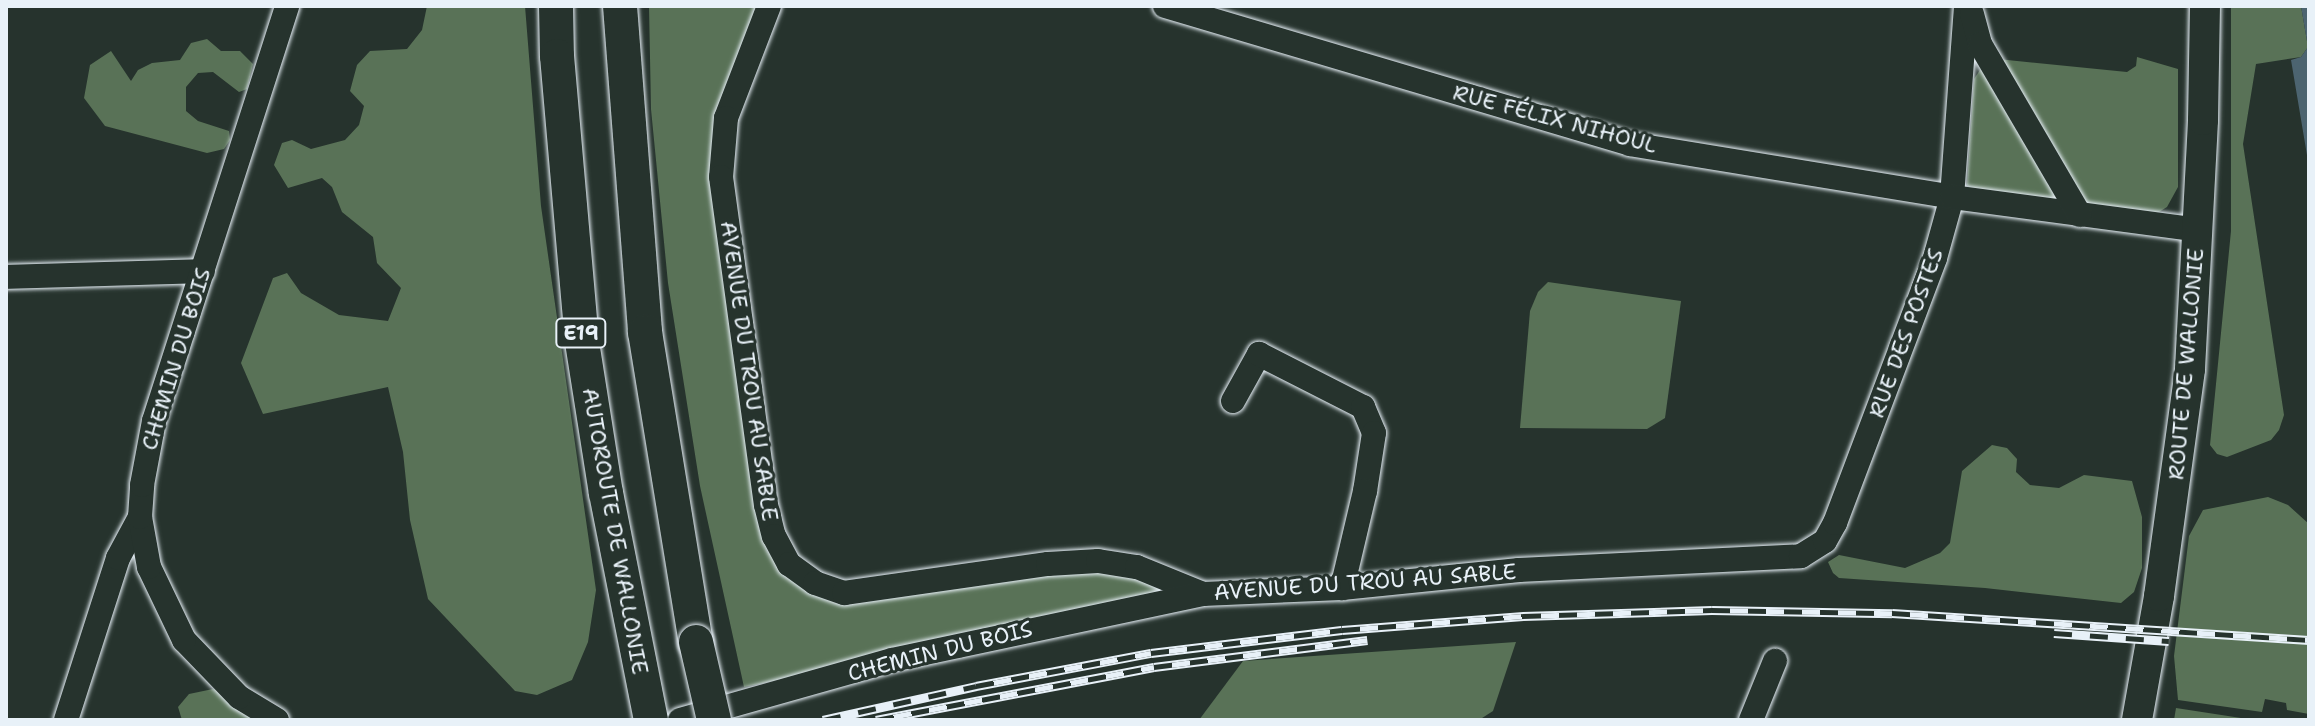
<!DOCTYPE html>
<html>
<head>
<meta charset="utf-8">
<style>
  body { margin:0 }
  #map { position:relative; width:2315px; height:726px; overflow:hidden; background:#26332d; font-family:"Shantell Sans",sans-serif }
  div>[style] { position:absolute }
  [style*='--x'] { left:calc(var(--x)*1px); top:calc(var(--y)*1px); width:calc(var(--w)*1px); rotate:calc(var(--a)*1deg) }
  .green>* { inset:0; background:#597257 }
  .water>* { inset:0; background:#4c6470 }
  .roads { filter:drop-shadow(0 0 2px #e8f1f8) drop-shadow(0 0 2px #e8f1f8) }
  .minor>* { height:24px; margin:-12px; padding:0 12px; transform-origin:12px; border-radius:12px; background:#26332d }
  .major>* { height:30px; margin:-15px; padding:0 15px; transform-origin:15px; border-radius:15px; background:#26332d }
  .highway>* { height:34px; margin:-17px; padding:0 17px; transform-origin:17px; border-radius:17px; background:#26332d }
  .rail>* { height:9px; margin-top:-4.5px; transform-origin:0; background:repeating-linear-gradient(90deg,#26332d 0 18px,#e8f1f8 0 36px); box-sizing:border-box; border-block:2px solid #e8f1f8 }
  .bridges { filter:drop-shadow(0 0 2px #e8f1f8) drop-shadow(0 0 2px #e8f1f8) }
  .highway-bridge>* { height:34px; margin:-17px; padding:0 17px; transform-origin:17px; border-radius:17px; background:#26332d }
  span { translate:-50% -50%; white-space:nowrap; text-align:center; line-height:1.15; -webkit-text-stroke:6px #26332d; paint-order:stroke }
  .shield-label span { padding:2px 6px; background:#26332d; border:2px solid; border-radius:6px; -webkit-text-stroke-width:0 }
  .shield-label { font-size:20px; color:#e8f1f8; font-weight:700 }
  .street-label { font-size:22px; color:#e8f1f8 }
  .frame { position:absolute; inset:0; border:8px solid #e8f1f8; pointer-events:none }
</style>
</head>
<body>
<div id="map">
  <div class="green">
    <div style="clip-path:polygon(427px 6px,525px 6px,541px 206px,596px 590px,588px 642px,572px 680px,537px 695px,515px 691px,428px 599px,410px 520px,403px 452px,388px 387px,263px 414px,241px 363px,273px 278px,287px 273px,301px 293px,339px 315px,388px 321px,401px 288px,377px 263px,373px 237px,342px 212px,332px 187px,322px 178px,288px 188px,274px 165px,282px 143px,292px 140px,311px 149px,345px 140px,359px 125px,364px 106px,350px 91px,357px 65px,370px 51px,407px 49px,422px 30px)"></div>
    <div style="clip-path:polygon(649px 6px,769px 6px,726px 118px,766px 505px,815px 583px,1098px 561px,1203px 594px,744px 687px,700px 486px,668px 283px,651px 109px)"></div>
    <div style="clip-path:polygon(2231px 6px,2301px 6px,2308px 47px,2301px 57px,2256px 64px,2243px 144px,2284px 415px,2279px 430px,2271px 440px,2227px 457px,2217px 454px,2210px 445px,2231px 231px)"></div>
    <div style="clip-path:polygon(207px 39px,221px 51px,240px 51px,253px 64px,247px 89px,239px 92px,213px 72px,198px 73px,186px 87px,186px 111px,198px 121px,229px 131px,230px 140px,224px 149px,207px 153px,105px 126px,84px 98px,90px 65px,111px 51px,131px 81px,138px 70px,152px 63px,180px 60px,191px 43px)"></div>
    <div style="clip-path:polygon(2137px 57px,2178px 69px,2178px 187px,2167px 207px,2154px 215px,1975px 192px,1967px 185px,1974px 79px,1988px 58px,2127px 72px,2136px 66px)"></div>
    <div style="clip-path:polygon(1548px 282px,1681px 301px,1665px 418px,1647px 429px,1520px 428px,1530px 311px,1538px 292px)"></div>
    <div style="clip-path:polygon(1992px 445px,2007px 448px,2017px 459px,2016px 472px,2030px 485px,2059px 488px,2084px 475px,2132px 481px,2142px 517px,2142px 568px,2134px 592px,2121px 603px,1985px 588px,1839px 578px,1833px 573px,1828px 562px,1839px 555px,1905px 568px,1940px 553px,1950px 543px,1962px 471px)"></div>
    <div style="clip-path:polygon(2268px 497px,2288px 505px,2309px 524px,2309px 714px,2287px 710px,2286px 703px,2265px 699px,2262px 712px,2178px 700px,2174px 656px,2189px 536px,2203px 510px)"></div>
    <div style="clip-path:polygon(1516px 642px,1493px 711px,1479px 720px,1199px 720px,1243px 661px)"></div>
    <div style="clip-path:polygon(213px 689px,239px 697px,277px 720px,182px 720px,178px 707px,189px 694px)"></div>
    <div style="clip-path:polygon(2176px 708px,2254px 720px,2174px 720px)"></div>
  </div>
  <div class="water">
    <div style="clip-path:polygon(2301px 6px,2309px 6px,2309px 167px,2291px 60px,2301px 57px,2308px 47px)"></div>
  </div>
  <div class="roads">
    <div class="minor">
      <div style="--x:769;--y:6;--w:120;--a:111"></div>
      <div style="--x:726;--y:118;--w:59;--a:94.8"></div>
      <div style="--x:721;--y:177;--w:331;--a:82.2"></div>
      <div style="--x:766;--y:505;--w:32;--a:76"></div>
      <div style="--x:774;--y:536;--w:32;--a:62"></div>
      <div style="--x:789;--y:564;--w:32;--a:36"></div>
      <div style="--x:815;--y:583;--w:31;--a:19"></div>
      <div style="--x:844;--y:593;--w:206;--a:-8.1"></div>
      <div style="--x:1048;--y:564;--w:50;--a:-3.4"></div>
      <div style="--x:1098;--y:561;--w:39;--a:9"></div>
      <div style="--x:1137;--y:567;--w:71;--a:22.2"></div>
      <div style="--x:1203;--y:594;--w:139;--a:-2.5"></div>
      <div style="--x:1342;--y:588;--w:178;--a:-5.8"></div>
      <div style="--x:1519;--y:570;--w:282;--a:-2.8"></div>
      <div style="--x:1801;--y:556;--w:28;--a:-32"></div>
      <div style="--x:1825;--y:541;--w:21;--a:-61"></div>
      <div style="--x:1835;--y:523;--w:283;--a:-69.3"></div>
      <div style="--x:1935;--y:258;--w:63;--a:-74.4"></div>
      <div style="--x:1952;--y:197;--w:192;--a:-85.8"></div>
      <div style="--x:1165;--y:6;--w:485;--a:16.5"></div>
      <div style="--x:1630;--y:144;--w:326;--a:9.3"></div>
      <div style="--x:1952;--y:197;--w:248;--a:7.6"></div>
      <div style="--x:1972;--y:14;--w:31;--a:75"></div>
      <div style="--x:1980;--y:44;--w:198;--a:59.7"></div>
      <div style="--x:6;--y:277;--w:197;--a:-1.7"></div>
      <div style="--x:1233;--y:401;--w:54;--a:-61"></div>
      <div style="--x:1259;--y:354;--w:117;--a:27"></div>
      <div style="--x:1363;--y:407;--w:28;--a:67"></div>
      <div style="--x:1374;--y:433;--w:59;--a:98.8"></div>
      <div style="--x:1365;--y:491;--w:100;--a:103.3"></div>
      <div style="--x:66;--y:720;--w:170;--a:-72.2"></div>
      <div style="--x:118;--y:558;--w:47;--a:-61.8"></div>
      <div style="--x:277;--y:720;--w:44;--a:-148.8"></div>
      <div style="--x:239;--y:697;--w:79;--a:-134"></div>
      <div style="--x:184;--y:640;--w:81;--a:-115.6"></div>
      <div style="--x:149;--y:567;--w:51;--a:-100.2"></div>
      <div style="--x:140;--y:517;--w:32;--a:-86"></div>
      <div style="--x:142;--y:485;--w:65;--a:-79.4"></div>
      <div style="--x:154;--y:421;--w:436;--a:-72.2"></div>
      <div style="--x:680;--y:720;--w:220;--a:-15.8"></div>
      <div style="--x:892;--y:660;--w:318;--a:-12"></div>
      <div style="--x:1751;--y:720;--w:64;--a:-67.9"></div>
    </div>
    <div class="major">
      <div style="--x:2137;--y:720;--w:126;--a:-79.9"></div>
      <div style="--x:2159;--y:596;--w:229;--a:-82.2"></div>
      <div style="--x:2190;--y:369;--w:249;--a:-87"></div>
      <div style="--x:2203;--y:120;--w:114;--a:-89"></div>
    </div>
    <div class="highway">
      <div style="--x:556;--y:6;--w:50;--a:88.9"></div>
      <div style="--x:557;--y:56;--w:287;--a:85"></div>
      <div style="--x:582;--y:342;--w:153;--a:81"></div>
      <div style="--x:606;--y:493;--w:231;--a:78.8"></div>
      <div style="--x:620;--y:6;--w:327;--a:85.6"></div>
      <div style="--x:645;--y:332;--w:314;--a:80.7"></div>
    </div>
  </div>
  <div class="rail">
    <div style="--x:2054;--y:633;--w:115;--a:4"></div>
    <div style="--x:823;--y:720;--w:157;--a:-12.5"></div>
    <div style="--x:976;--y:686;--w:178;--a:-10.7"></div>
    <div style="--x:1151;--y:653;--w:192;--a:-6.9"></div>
    <div style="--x:1342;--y:630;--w:182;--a:-4.4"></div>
    <div style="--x:1523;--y:616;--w:189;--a:-1.8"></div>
    <div style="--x:1712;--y:610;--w:180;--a:1"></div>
    <div style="--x:1892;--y:613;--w:418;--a:3.7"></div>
    <div style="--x:876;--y:720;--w:283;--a:-10.8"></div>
    <div style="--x:1154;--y:667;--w:215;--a:-7.2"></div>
  </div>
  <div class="bridges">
    <div class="highway-bridge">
      <div style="--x:696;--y:642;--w:80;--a:77"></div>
    </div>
  </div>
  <div class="shield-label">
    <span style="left:581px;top:333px">E19</span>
  </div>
  <div class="street-label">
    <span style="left:1555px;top:119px;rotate:15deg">RUE FÉLIX NIHOUL</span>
    <span style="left:1906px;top:333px;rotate:-70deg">RUE DES POSTES</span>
    <span style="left:176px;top:359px;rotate:-73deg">CHEMIN DU BOIS</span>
    <span style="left:2186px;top:364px;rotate:-85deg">ROUTE DE WALLONIE</span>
    <span style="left:749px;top:371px;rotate:82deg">AVENUE DU TROU AU SABLE</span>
    <span style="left:615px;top:531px;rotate:80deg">AUTOROUTE DE WALLONIE</span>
    <span style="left:1365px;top:582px;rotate:-4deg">AVENUE DU TROU AU SABLE</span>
    <span style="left:940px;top:651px;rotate:-14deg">CHEMIN DU BOIS</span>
  </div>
  <div class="frame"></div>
</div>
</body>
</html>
